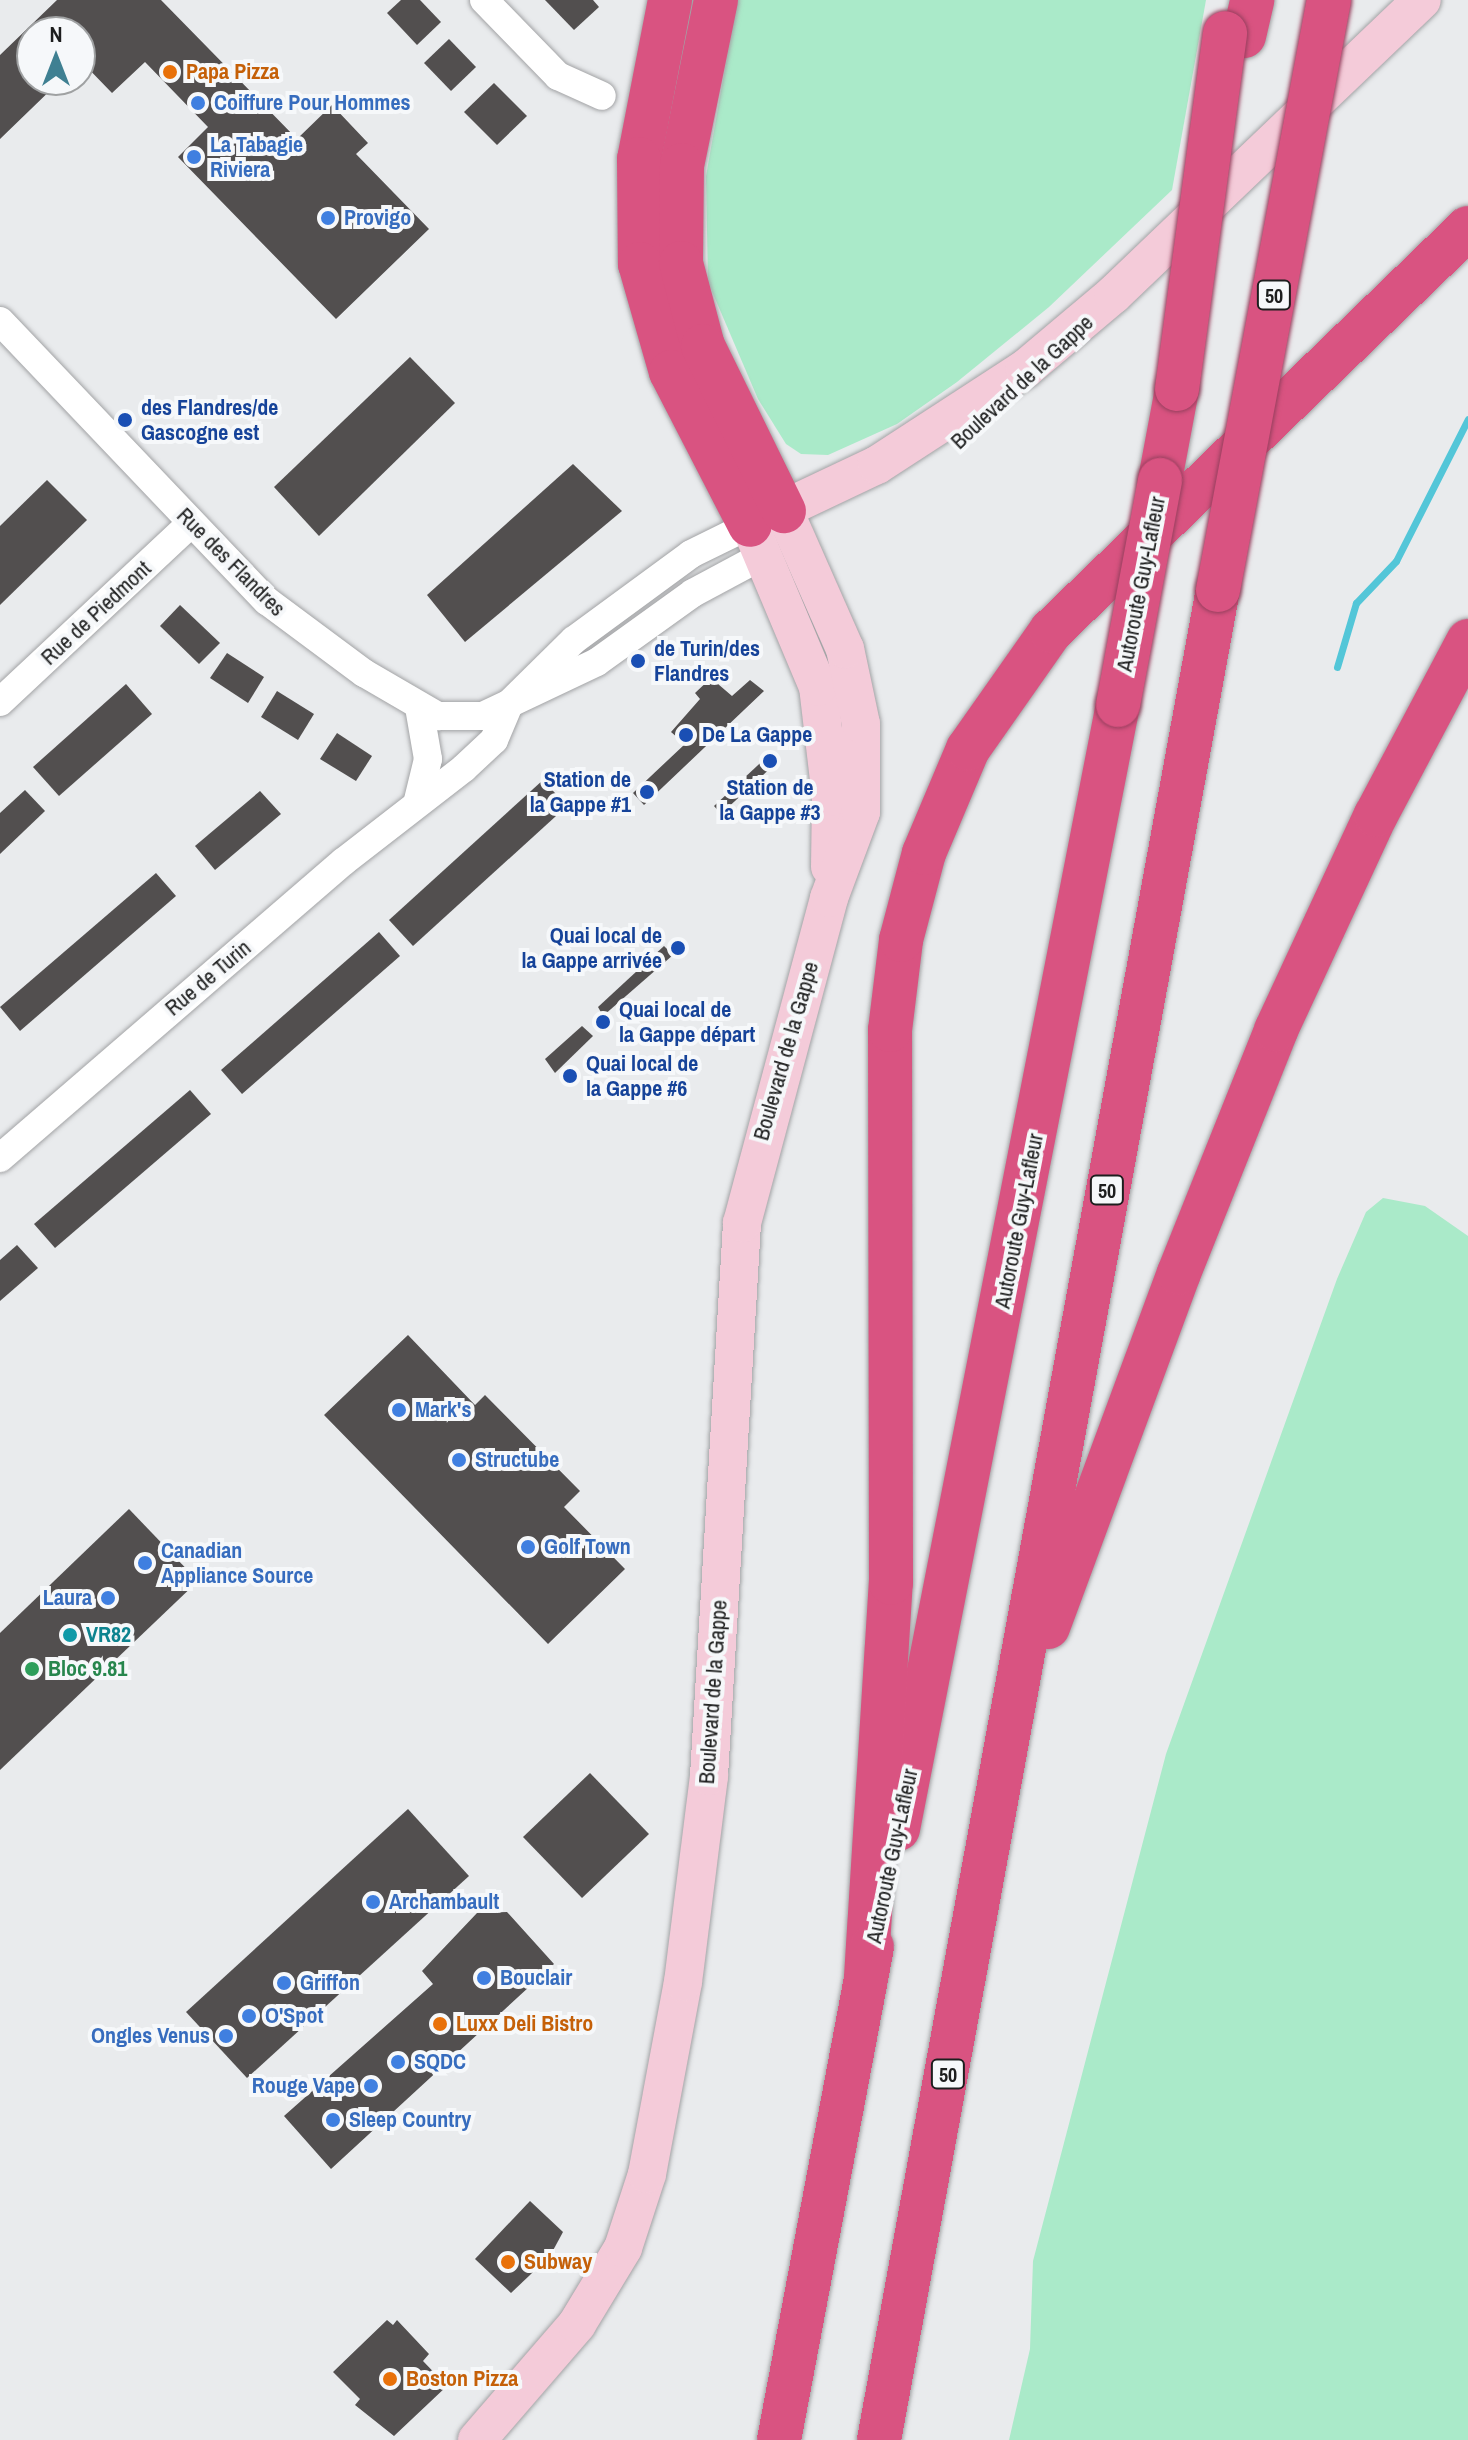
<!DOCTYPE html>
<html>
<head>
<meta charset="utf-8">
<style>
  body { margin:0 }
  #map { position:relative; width:1468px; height:2440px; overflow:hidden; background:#e9ebed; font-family:"Archivo Narrow",sans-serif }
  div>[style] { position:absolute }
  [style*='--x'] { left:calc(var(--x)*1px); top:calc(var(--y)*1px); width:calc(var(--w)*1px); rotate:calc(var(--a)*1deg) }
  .green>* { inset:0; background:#aaeac9 }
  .stream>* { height:7px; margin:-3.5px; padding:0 3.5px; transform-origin:3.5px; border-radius:3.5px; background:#53c6d8 }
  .building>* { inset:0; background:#524f4f }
  .roads { filter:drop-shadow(0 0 2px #a2a3a5) drop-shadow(0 0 2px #a2a3a5) }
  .street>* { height:28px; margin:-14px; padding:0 14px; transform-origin:14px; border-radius:14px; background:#fff }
  .secondary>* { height:38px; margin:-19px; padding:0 19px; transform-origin:19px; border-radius:19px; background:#f4cbd9 }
  .highway>* { height:44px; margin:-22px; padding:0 22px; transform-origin:22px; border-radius:22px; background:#d95381 }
  .bridges { filter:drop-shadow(0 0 2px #97405e) drop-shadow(0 0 2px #97405e) }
  .highway-bridge>* { height:44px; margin:-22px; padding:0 22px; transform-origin:22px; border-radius:22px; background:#d95381 }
  .dots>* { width:22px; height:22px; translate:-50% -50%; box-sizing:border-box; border:4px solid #f6f8fa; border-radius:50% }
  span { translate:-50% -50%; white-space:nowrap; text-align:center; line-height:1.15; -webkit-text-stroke:8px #f6f8fa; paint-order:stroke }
  .shield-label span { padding:2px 6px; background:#f6f8fa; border:2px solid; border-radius:6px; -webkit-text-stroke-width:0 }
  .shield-label { font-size:20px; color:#1d1e1e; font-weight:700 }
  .food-label { font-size:22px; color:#c56008; font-weight:700 }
  .left { translate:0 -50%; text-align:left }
  .shop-label { font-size:22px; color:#366cbe; font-weight:700 }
  .right { translate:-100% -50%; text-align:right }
  .street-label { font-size:22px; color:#1d1e1e }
  .transit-label { font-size:22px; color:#164399; font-weight:700 }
  .culture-label { font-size:22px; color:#0d838f; font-weight:700 }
  .leisure-label { font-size:22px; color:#27864d; font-weight:700 }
  .north { position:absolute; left:16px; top:16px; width:80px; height:80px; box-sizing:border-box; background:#f6f8fa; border:2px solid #9fa1a2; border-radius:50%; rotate:0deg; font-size:22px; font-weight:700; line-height:32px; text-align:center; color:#1d1e1e }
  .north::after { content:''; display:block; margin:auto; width:28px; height:36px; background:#3f8092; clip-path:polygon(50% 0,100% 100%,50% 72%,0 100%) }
</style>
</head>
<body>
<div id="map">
  <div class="green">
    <div style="clip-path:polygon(737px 0,1206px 0,1172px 190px,1049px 307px,957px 382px,897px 424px,828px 455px,801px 454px,786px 444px,758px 399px,708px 282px,706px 176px)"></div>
    <div style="clip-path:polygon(1383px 1198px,1425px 1206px,1468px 1236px,1468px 2440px,1009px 2440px,1030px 2349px,1033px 2261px,1166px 1754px,1337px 1279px,1366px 1212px)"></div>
  </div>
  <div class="stream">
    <div style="--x:1337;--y:667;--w:67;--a:-73.5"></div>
    <div style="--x:1356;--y:603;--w:58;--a:-46.4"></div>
    <div style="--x:1396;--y:561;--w:159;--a:-63.1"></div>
  </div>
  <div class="building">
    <div style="clip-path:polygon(57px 0,161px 0,297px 139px,332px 105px,368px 143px,356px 154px,429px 229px,336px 319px,178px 157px,208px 127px,145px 62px,112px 93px,80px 60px,80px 32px,32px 32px,32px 80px,61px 80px,0 139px,0 55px)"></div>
    <div style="clip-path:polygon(401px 0,420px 0,441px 22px,417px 45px,387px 13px)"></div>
    <div style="clip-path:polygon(545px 0,593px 0,599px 7px,574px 30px)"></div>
    <div style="clip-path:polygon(449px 39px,476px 67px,451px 91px,424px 63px)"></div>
    <div style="clip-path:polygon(494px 83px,527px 116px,497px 145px,464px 112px)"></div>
    <div style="clip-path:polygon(410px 357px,455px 403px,319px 536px,274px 487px)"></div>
    <div style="clip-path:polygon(573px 464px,622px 511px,465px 642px,427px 595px)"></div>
    <div style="clip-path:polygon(47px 480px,87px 520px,0 605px,0 526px)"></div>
    <div style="clip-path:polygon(180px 605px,220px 643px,199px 664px,160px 626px)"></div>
    <div style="clip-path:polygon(227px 653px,264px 677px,248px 703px,210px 678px)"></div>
    <div style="clip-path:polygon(711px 678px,732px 696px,750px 680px,764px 691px,644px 805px,633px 793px,685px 744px,671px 732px,700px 699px,695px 693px)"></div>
    <div style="clip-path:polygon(126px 684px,152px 714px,59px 796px,33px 767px)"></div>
    <div style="clip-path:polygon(277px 691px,314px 714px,298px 740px,261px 717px)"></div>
    <div style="clip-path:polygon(337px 733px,372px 756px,356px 781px,320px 759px)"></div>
    <div style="clip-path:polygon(771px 753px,777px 762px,721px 814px,714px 806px)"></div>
    <div style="clip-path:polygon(543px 780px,567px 806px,413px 946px,389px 920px)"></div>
    <div style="clip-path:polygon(25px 790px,45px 811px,0 854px,0 813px)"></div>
    <div style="clip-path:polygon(260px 791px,281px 814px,215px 870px,195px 846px)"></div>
    <div style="clip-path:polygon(156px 873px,176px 896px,20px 1031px,0 1007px)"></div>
    <div style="clip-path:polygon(379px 932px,400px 956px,242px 1094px,221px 1070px)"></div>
    <div style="clip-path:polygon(664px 946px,673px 955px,603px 1016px,598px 1007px)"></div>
    <div style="clip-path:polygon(582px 1026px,593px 1036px,555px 1073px,545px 1059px)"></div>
    <div style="clip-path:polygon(190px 1090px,211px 1114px,55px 1248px,34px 1224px)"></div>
    <div style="clip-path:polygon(17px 1245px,38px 1268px,0 1301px,0 1260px)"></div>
    <div style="clip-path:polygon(408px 1335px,475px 1405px,485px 1395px,580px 1491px,564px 1507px,625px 1569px,548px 1644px,324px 1415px)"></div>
    <div style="clip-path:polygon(129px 1509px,198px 1581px,0 1770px,0 1633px)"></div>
    <div style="clip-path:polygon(590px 1773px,649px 1834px,582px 1898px,523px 1837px)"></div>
    <div style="clip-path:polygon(408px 1809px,469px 1876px,247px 2078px,186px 2012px)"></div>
    <div style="clip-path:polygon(507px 1912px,554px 1964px,331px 2169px,284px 2116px,433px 1984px,422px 1971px,477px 1913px)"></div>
    <div style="clip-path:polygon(530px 2201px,563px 2232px,550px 2256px,511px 2293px,475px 2259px)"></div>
    <div style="clip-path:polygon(387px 2320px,393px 2325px,397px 2320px,429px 2354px,423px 2361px,447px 2386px,394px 2436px,355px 2405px,360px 2399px,333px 2372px)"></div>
  </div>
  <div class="roads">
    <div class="street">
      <div style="--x:484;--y:0;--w:106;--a:45.8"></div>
      <div style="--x:558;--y:76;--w:48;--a:24.4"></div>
      <div style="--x:0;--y:321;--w:387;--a:46.4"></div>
      <div style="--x:267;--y:601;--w:121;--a:36.6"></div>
      <div style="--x:364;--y:673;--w:86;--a:30.2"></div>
      <div style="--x:438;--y:716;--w:45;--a:0"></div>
      <div style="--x:483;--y:716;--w:126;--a:-25.3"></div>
      <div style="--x:597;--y:662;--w:118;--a:-35.7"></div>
      <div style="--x:693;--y:593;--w:81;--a:-28.2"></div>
      <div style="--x:0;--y:702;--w:262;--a:-43.1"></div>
      <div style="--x:418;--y:800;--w:42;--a:-76.3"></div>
      <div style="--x:428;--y:759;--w:53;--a:-99.8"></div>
      <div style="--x:0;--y:1158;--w:453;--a:-40.8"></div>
      <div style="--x:343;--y:862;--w:153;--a:-37.8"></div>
      <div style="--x:464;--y:768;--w:41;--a:-43"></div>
      <div style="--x:494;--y:740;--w:39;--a:-67"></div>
      <div style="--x:509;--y:704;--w:91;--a:-44.6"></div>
      <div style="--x:574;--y:640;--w:145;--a:-36.3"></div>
      <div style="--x:691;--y:554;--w:66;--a:-26.2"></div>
    </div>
    <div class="secondary">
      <div style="--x:830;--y:867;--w:70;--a:-89.2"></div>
      <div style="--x:831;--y:797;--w:111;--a:-96.7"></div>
      <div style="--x:818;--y:687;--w:176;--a:-112.8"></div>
      <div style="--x:750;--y:525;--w:140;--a:-25.3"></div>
      <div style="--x:877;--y:465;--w:176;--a:-33"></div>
      <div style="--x:1025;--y:369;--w:115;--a:-40.1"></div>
      <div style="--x:1113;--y:295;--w:427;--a:-43.7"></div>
      <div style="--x:477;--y:2440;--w:153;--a:-49.2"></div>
      <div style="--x:577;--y:2324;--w:89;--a:-58.8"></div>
      <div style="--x:623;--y:2248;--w:78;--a:-72"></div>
      <div style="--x:647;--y:2174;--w:195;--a:-79.4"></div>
      <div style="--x:683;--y:1982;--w:208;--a:-82.8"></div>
      <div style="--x:709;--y:1776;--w:554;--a:-86.58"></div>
      <div style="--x:742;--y:1223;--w:336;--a:-75"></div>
      <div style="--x:829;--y:898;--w:92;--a:-69.6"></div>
      <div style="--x:861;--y:812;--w:88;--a:-90"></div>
      <div style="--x:861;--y:724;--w:77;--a:-102"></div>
      <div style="--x:845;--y:649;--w:151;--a:-113.8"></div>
    </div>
    <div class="highway">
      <div style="--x:670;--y:0;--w:162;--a:101"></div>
      <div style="--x:639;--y:159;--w:105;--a:89.5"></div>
      <div style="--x:640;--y:264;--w:112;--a:74"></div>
      <div style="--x:671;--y:372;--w:172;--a:62.7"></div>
      <div style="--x:716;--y:0;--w:168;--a:101.6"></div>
      <div style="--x:682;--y:165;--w:98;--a:90.6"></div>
      <div style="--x:681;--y:263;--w:86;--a:75.2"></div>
      <div style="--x:703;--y:346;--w:184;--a:63.9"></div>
      <div style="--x:1244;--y:36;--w:37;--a:-77"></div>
      <div style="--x:1160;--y:480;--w:93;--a:-79.4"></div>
      <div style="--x:1048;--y:1627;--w:377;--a:-69.7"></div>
      <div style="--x:1179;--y:1273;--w:262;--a:-68.2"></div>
      <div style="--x:1276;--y:1030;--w:237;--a:-65.1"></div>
      <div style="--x:1376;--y:815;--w:197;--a:-62.1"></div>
      <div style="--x:898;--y:1829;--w:1145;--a:-78.93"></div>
      <div style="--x:866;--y:1977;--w:395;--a:-86.4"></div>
      <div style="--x:891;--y:1583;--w:553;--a:-90.1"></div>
      <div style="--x:890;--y:1030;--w:91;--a:-83"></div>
      <div style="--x:901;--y:940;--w:90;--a:-75.2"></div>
      <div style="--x:924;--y:853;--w:113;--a:-67.1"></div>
      <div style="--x:968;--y:749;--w:144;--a:-54.9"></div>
      <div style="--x:1051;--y:631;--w:580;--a:-44.02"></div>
      <div style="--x:779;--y:2440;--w:502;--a:-79.32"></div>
      <div style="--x:879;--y:2440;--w:1881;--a:-79.62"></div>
    </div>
  </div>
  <div class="bridges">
    <div class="highway-bridge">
      <div style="--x:1177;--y:389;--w:359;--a:-82.3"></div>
      <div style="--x:1218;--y:590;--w:600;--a:-79.35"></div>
      <div style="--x:1118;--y:705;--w:229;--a:-79.4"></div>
    </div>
  </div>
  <div class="dots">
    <div style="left:170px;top:72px;background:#e8710a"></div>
    <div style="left:198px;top:103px;background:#3f7fe0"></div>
    <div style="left:194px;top:157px;background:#3f7fe0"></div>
    <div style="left:328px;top:218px;background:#3f7fe0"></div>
    <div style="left:125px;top:420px;background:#1a4fb4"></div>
    <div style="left:638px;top:661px;background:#1a4fb4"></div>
    <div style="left:686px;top:735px;background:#1a4fb4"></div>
    <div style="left:770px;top:761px;background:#1a4fb4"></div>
    <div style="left:647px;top:792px;background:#1a4fb4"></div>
    <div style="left:678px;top:948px;background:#1a4fb4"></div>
    <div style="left:603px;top:1022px;background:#1a4fb4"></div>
    <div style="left:570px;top:1076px;background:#1a4fb4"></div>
    <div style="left:399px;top:1410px;background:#3f7fe0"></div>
    <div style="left:459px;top:1460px;background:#3f7fe0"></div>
    <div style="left:528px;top:1547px;background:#3f7fe0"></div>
    <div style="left:145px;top:1563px;background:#3f7fe0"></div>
    <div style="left:108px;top:1598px;background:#3f7fe0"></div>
    <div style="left:70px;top:1635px;background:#0f9aa8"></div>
    <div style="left:32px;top:1669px;background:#2e9e5b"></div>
    <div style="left:373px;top:1902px;background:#3f7fe0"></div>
    <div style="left:484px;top:1978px;background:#3f7fe0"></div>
    <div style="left:284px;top:1983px;background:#3f7fe0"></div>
    <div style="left:249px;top:2016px;background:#3f7fe0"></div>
    <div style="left:440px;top:2024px;background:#e8710a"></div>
    <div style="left:226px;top:2036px;background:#3f7fe0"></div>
    <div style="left:398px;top:2062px;background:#3f7fe0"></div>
    <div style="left:371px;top:2086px;background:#3f7fe0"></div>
    <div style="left:333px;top:2120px;background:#3f7fe0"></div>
    <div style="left:508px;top:2262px;background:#e8710a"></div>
    <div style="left:390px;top:2379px;background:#e8710a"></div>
  </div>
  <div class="shield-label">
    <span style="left:1274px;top:295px">50</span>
    <span style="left:1107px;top:1190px">50</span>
    <span style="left:948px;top:2074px">50</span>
  </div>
  <div class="food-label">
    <span class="left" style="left:186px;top:72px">Papa Pizza</span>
    <span class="left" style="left:456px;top:2024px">Luxx Deli Bistro</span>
    <span class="left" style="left:524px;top:2262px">Subway</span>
    <span class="left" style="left:406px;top:2379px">Boston Pizza</span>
  </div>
  <div class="shop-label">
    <span class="left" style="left:214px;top:103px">Coiffure Pour Hommes</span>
    <span class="left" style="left:210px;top:157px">La Tabagie<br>Riviera</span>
    <span class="left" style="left:344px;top:218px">Provigo</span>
    <span class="left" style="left:415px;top:1410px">Mark's</span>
    <span class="left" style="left:475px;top:1460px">Structube</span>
    <span class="left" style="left:544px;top:1547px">Golf Town</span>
    <span class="left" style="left:161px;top:1563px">Canadian<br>Appliance Source</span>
    <span class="right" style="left:92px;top:1598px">Laura</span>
    <span class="left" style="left:389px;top:1902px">Archambault</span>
    <span class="left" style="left:500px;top:1978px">Bouclair</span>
    <span class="left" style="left:300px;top:1983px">Griffon</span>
    <span class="left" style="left:265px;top:2016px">O'Spot</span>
    <span class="right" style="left:210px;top:2036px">Ongles Venus</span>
    <span class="left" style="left:414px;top:2062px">SQDC</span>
    <span class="right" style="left:355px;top:2086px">Rouge Vape</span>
    <span class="left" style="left:349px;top:2120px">Sleep Country</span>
  </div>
  <div class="street-label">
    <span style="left:1022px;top:382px;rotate:-43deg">Boulevard de la Gappe</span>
    <span style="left:231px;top:562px;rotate:45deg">Rue des Flandres</span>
    <span style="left:1141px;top:584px;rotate:-79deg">Autoroute Guy-Lafleur</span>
    <span style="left:96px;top:613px;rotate:-43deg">Rue de Piedmont</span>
    <span style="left:208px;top:978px;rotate:-40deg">Rue de Turin</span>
    <span style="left:786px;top:1051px;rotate:-74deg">Boulevard de la Gappe</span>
    <span style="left:1019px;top:1221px;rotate:-79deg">Autoroute Guy-Lafleur</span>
    <span style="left:713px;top:1692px;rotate:-86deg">Boulevard de la Gappe</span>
    <span style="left:892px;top:1856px;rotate:-78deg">Autoroute Guy-Lafleur</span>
  </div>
  <div class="transit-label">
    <span class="left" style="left:141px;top:420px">des Flandres/de<br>Gascogne est</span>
    <span class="left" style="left:654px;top:661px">de Turin/des<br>Flandres</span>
    <span class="left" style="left:702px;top:735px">De La Gappe</span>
    <span class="right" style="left:631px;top:792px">Station de<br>la Gappe #1</span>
    <span style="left:770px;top:800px">Station de<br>la Gappe #3</span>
    <span class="right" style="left:662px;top:948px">Quai local de<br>la Gappe arrivée</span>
    <span class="left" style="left:619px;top:1022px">Quai local de<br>la Gappe départ</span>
    <span class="left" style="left:586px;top:1076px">Quai local de<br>la Gappe #6</span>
  </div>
  <div class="culture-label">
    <span class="left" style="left:86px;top:1635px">VR82</span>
  </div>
  <div class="leisure-label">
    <span class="left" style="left:48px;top:1669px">Bloc 9.81</span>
  </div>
  <div class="north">N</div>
</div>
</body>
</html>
